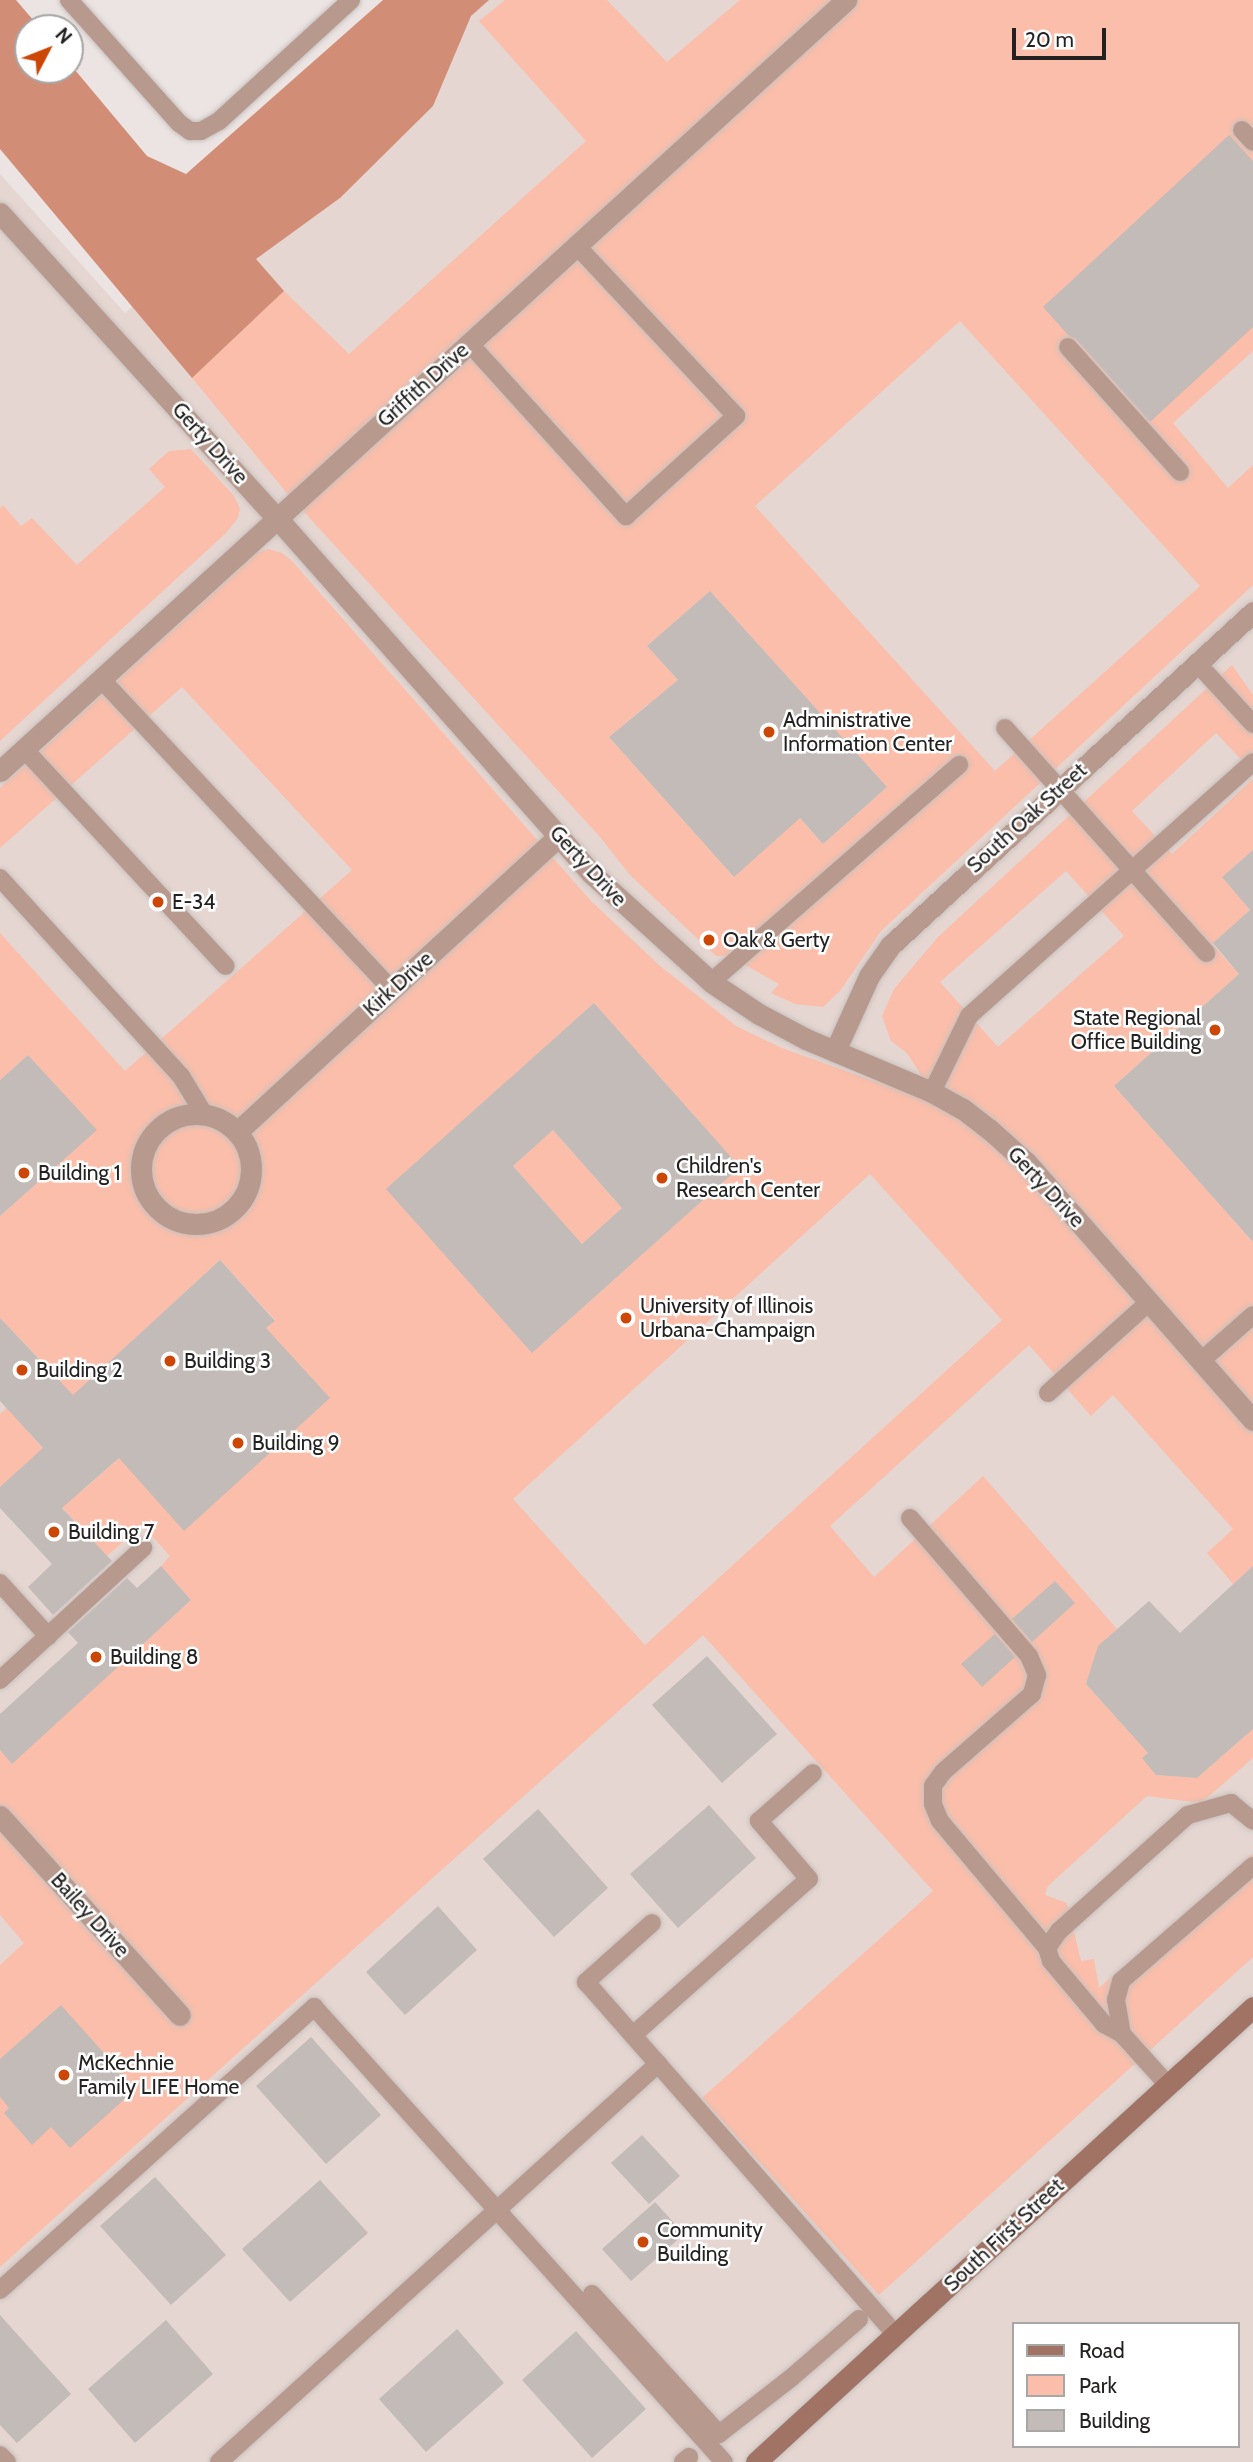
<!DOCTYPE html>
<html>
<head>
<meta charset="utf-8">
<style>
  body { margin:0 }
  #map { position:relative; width:1253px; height:2462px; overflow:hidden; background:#ece4e2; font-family:Cabin,sans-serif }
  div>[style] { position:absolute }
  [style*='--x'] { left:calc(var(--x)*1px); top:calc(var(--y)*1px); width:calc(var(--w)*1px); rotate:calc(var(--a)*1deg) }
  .built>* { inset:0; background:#e5d6d1 }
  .green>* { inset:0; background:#fabeaa }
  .forest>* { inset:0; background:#d28d76 }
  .building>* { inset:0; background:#c2bbb8 }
  .roads { filter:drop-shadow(0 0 2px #c8c1bf) drop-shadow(0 0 2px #c8c1bf) }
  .lane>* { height:18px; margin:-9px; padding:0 9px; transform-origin:9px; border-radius:9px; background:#b8998e }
  .street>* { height:21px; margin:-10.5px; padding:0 10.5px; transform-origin:10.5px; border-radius:10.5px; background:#b8998e }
  .street>.ring { margin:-10.5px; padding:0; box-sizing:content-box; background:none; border:21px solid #b8998e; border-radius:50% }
  .secondary>* { height:21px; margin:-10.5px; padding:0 10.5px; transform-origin:10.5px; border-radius:10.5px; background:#a07364 }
  .dots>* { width:19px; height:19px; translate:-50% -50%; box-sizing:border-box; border:4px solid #fff; border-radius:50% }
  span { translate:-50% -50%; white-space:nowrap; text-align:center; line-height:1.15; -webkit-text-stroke:5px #fff; paint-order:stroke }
  .street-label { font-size:21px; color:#242221 }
  .poi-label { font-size:21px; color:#242221 }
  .left { translate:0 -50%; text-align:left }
  .right { translate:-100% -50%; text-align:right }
  .legend { position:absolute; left:1012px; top:2322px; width:228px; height:126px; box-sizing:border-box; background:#fff; border:2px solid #a7a7a6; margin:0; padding:9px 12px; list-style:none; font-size:21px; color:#242221 }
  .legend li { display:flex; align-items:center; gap:14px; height:35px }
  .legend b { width:35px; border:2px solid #a7a7a6 }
  .north { position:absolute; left:14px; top:14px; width:70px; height:70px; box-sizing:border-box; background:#fff; border:2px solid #a7a7a6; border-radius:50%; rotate:48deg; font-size:19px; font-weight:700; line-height:28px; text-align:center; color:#242221 }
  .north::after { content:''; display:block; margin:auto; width:24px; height:32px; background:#cc4705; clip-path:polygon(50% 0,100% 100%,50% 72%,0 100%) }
  .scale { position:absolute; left:1012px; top:28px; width:94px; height:32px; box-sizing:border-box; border:4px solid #242221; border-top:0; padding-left:9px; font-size:21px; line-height:24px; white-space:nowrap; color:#242221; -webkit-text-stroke:5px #fff; paint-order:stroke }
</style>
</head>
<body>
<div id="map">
  <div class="built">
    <div style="clip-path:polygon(evenodd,473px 0,1253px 0,1253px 2462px,0 2462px,0 174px,125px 313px,473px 0,1013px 2324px,1237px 2324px,1237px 2446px,1013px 2446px,1013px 2324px)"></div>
  </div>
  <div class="green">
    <div style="clip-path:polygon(evenodd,505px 0,607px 0,667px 62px,740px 0,1253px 0,1253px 351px,1173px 423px,1228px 488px,1253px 465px,1253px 585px,881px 931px,840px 991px,823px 1007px,795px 1004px,771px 993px,779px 984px,729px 956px,716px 956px,630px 875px,600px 837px,286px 492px,192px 378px,284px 291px,349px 354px,586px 141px,479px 21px,505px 0,960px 321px,1200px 586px,995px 771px,755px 506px,960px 321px,505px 0,710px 591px,887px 787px,823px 844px,748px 760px,734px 877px,609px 737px,648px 704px,678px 737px,720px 727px,647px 646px,710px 591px)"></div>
    <div style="clip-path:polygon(191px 449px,234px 496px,240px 509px,238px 518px,226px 533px,0 741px,0 508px,3px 505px,21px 526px,32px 518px,77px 565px,165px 487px,149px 469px,169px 451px)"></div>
    <div style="clip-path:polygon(evenodd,268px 549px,282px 553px,291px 560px,591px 901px,660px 966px,736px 1026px,782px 1048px,899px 1090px,931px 1091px,907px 1053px,891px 1041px,882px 1016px,894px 989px,938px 937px,1232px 665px,1253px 695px,1253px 772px,1216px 733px,1132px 811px,1172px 854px,1253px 779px,1253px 850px,1222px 877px,1250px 910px,1212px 944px,1239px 974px,1114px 1086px,1253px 1242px,1253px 1567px,1233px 1584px,1207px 1553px,1233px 1529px,1113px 1395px,1091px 1416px,1029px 1345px,830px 1526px,874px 1577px,983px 1476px,1117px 1629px,1099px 1646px,1086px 1684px,1148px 1753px,1143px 1758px,1156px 1775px,1197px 1778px,1253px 1729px,1253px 1758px,1201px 1803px,1147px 1796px,1048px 1886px,1045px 1895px,1067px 1903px,1081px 1961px,1094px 1959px,1099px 1988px,1253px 1854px,1253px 1957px,879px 2295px,702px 2098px,933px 1891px,703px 1635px,0 2267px,0 1965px,24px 1943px,0 1915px,0 1750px,12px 1763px,191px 1600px,161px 1566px,170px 1556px,142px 1525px,107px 1556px,24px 1466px,0 1487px,0 1414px,24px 1393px,29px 1433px,82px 1491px,275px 1320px,220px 1260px,67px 1401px,47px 1367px,0 1318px,0 1216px,96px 1130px,28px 1055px,0 1080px,0 933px,125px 1071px,352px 870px,182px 687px,0 848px,0 788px,257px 553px,268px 549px,1066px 871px,1124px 936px,998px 1047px,940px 982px,1066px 871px,268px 549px,594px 1003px,740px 1167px,533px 1352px,387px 1189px,594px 1003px,268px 549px,870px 1174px,1002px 1320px,645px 1645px,513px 1499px,870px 1174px)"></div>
    <div style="clip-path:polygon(553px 1130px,622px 1208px,582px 1244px,513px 1166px)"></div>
  </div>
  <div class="forest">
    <div style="clip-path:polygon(0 0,16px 0,40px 28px,28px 28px,28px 70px,70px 70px,70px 64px,147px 156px,186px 174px,383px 0,489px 0,471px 16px,433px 106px,340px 198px,256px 259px,284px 291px,192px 378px,0 149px)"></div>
  </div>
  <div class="building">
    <div style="clip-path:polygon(1229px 135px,1253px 161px,1253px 327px,1150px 422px,1076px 339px,1069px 336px,1043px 307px)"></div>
    <div style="clip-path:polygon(710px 591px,887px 787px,823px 844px,800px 818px,734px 877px,609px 737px,678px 680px,647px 646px)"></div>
    <div style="clip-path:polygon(1253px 850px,1253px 1242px,1114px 1086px,1239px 974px,1213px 943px,1250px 910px,1222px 877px)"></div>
    <div style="clip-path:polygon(evenodd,594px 1003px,740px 1167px,532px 1353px,386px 1189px,594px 1003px,553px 1130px,622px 1208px,582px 1244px,513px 1166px,553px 1130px)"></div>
    <div style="clip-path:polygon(28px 1055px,97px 1130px,0 1216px,0 1080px)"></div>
    <div style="clip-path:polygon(220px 1260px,275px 1321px,266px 1328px,330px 1398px,184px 1531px,119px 1458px,62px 1508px,112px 1561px,53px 1615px,28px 1587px,52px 1564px,0 1508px,0 1487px,43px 1448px,0 1401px,0 1318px,73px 1395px)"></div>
    <div style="clip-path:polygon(161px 1566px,191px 1600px,12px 1764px,0 1750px,0 1714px,78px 1643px,68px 1632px,127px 1578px,137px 1588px)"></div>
    <div style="clip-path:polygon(1253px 1566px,1253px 1729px,1197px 1778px,1156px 1775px,1142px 1758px,1148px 1753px,1086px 1684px,1098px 1646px,1149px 1601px,1180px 1633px)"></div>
    <div style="clip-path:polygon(1055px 1581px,1075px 1603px,1032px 1642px,1012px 1619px)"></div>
    <div style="clip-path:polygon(995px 1634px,1015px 1657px,982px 1687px,961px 1664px)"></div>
    <div style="clip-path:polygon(707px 1656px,777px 1734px,722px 1783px,652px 1705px)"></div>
    <div style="clip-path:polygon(709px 1805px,756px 1858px,678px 1928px,630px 1874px)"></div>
    <div style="clip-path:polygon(538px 1809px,608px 1888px,554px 1937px,483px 1859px)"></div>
    <div style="clip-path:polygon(438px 1906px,477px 1950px,405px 2015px,366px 1972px)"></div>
    <div style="clip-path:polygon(61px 2005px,136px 2089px,70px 2148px,51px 2127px,32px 2145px,4px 2113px,9px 2108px,0 2097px,0 2059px)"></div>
    <div style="clip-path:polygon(311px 2037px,381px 2115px,326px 2164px,256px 2086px)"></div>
    <div style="clip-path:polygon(642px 2135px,680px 2176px,649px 2204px,611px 2163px)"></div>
    <div style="clip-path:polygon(155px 2177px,226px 2255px,171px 2305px,100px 2226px)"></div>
    <div style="clip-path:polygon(320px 2180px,368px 2233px,290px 2302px,242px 2249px)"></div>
    <div style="clip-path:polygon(655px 2202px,684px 2234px,631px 2281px,602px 2249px)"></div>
    <div style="clip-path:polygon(0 2315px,71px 2394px,17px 2443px,0 2425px)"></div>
    <div style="clip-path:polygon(166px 2320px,213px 2374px,135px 2443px,88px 2389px)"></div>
    <div style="clip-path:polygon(457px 2329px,504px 2383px,426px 2452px,379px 2399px)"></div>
    <div style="clip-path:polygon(576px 2331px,646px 2409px,592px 2458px,522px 2380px)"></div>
  </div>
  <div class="roads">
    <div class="lane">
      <div style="--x:69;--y:0;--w:165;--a:48.2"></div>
      <div style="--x:179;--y:123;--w:14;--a:36"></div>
      <div style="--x:190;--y:131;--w:11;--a:0"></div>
      <div style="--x:201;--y:131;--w:21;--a:-29"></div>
      <div style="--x:219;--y:121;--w:179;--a:-42.5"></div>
      <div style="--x:1242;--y:130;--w:16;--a:47"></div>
      <div style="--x:469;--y:343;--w:234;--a:47.8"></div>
      <div style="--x:626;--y:516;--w:149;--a:-42.3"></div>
      <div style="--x:736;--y:416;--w:234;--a:-133.1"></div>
      <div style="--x:1068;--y:347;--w:168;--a:48.1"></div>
      <div style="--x:1197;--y:663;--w:83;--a:47.4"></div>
      <div style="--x:101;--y:679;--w:426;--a:46.9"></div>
      <div style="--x:1005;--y:728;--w:302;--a:48.2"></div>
      <div style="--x:24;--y:749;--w:296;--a:47.1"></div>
      <div style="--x:0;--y:878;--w:268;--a:47.6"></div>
      <div style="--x:181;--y:1076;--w:44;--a:58.8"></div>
      <div style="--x:711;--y:982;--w:330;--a:-41.2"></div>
      <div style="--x:932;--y:1092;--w:85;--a:-64"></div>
      <div style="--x:969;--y:1016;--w:381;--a:-41.8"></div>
      <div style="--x:1201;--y:1361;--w:69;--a:-41.5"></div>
      <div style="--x:1048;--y:1393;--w:136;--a:-42"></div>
      <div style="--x:910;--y:1518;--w:182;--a:49.2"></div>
      <div style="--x:1029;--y:1656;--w:21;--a:67"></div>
      <div style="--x:1037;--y:1675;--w:20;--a:105"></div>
      <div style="--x:1032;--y:1694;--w:118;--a:138.8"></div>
      <div style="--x:943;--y:1772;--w:17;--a:126"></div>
      <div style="--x:933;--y:1786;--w:18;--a:90"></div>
      <div style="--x:933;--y:1804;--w:18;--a:68"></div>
      <div style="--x:940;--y:1821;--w:166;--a:49.9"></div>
      <div style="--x:0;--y:1583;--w:72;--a:47.8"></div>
      <div style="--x:0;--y:1680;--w:195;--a:-42.7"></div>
      <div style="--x:652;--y:1923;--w:89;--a:138.2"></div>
      <div style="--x:586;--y:1982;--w:470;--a:48.7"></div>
      <div style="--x:1122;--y:2034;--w:35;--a:-100"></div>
      <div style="--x:1116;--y:2000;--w:20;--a:-75"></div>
      <div style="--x:1121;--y:1981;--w:175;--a:-41.1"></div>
      <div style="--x:633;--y:2035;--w:235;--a:-41.6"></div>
      <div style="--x:809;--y:1879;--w:77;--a:-130.8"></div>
      <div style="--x:759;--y:1821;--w:72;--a:-41.6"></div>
      <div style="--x:1167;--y:2084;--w:67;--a:-132"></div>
      <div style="--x:1122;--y:2034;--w:21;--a:-151"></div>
      <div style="--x:1104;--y:2024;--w:82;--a:-130.1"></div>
      <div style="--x:1051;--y:1961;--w:14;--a:-107"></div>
      <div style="--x:1047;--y:1948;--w:21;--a:-55"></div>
      <div style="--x:1059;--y:1931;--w:173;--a:-42"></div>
      <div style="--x:1188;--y:1815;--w:45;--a:-15.6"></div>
      <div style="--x:1231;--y:1803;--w:28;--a:39"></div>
      <div style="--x:0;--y:2290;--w:423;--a:-42"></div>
      <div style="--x:314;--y:2007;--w:612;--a:47.98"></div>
      <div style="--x:592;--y:2294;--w:189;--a:47.8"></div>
      <div style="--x:719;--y:2434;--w:91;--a:-37.9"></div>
      <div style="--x:791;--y:2378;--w:90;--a:-40.9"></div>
      <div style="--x:0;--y:2455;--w:10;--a:45"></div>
      <div style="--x:219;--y:2462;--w:593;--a:-42.2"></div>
      <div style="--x:683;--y:2462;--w:8;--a:-40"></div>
    </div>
    <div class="street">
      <div style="--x:0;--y:213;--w:412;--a:47.8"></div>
      <div style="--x:277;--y:518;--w:474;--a:48.5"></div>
      <div style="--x:591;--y:873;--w:162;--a:42.2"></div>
      <div style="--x:711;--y:982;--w:58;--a:33.7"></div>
      <div style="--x:759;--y:1014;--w:53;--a:28"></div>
      <div style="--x:806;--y:1039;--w:137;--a:22.8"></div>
      <div style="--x:932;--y:1092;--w:35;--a:29"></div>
      <div style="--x:963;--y:1109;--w:33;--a:38"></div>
      <div style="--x:989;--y:1129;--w:51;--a:41.8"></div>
      <div style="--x:1027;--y:1163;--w:342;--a:48.7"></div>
      <div style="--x:0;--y:771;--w:1145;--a:-42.34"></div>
      <div style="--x:835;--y:1051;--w:82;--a:-65.6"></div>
      <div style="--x:869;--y:976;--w:38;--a:-55"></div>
      <div style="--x:891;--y:945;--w:492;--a:-42.6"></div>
      <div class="ring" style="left:141px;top:1114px;width:89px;height:89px"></div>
      <div style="--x:237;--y:1132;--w:437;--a:-42.6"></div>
      <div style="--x:0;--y:1816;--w:268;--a:47.9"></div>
    </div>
    <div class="secondary">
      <div style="--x:756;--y:2462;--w:674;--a:-42.47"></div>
    </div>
  </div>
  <div class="dots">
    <div style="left:769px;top:732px;background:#cc4705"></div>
    <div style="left:158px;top:902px;background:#cc4705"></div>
    <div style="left:709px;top:940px;background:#cc4705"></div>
    <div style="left:1215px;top:1030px;background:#cc4705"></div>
    <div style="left:24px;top:1173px;background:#cc4705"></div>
    <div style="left:662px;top:1178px;background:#cc4705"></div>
    <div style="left:626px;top:1318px;background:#cc4705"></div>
    <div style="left:170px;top:1361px;background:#cc4705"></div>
    <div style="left:22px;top:1370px;background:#cc4705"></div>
    <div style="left:238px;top:1443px;background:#cc4705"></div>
    <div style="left:54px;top:1532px;background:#cc4705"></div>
    <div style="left:96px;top:1657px;background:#cc4705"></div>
    <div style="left:64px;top:2075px;background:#cc4705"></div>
    <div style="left:643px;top:2242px;background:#cc4705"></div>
  </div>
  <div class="street-label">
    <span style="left:423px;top:385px;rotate:-42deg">Griffith Drive</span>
    <span style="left:210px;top:443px;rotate:48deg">Gerty Drive</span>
    <span style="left:1027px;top:818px;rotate:-42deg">South Oak Street</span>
    <span style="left:588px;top:866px;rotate:47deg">Gerty Drive</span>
    <span style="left:398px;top:984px;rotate:-42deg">Kirk Drive</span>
    <span style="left:1046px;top:1187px;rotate:47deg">Gerty Drive</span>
    <span style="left:90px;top:1915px;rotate:48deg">Bailey Drive</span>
    <span style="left:1004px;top:2235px;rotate:-43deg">South First Street</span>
  </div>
  <div class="poi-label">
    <span class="left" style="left:783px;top:732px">Administrative<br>Information Center</span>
    <span class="left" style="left:172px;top:902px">E-34</span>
    <span class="left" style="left:723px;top:940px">Oak &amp; Gerty</span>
    <span class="right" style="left:1201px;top:1030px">State Regional<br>Office Building</span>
    <span class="left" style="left:676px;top:1178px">Children's<br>Research Center</span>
    <span class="left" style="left:38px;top:1173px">Building 1</span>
    <span class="left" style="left:640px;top:1318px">University of Illinois<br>Urbana-Champaign</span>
    <span class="left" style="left:184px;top:1361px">Building 3</span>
    <span class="left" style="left:36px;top:1370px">Building 2</span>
    <span class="left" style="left:252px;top:1443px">Building 9</span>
    <span class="left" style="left:68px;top:1532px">Building 7</span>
    <span class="left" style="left:110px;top:1657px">Building 8</span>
    <span class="left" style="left:78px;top:2075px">McKechnie<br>Family LIFE Home</span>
    <span class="left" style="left:657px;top:2242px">Community<br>Building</span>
  </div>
  <ul class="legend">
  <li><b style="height:9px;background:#a07364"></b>Road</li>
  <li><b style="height:19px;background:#fabeaa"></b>Park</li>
  <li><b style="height:19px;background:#c2bbb8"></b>Building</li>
  </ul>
  <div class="north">N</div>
  <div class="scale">20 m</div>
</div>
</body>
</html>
